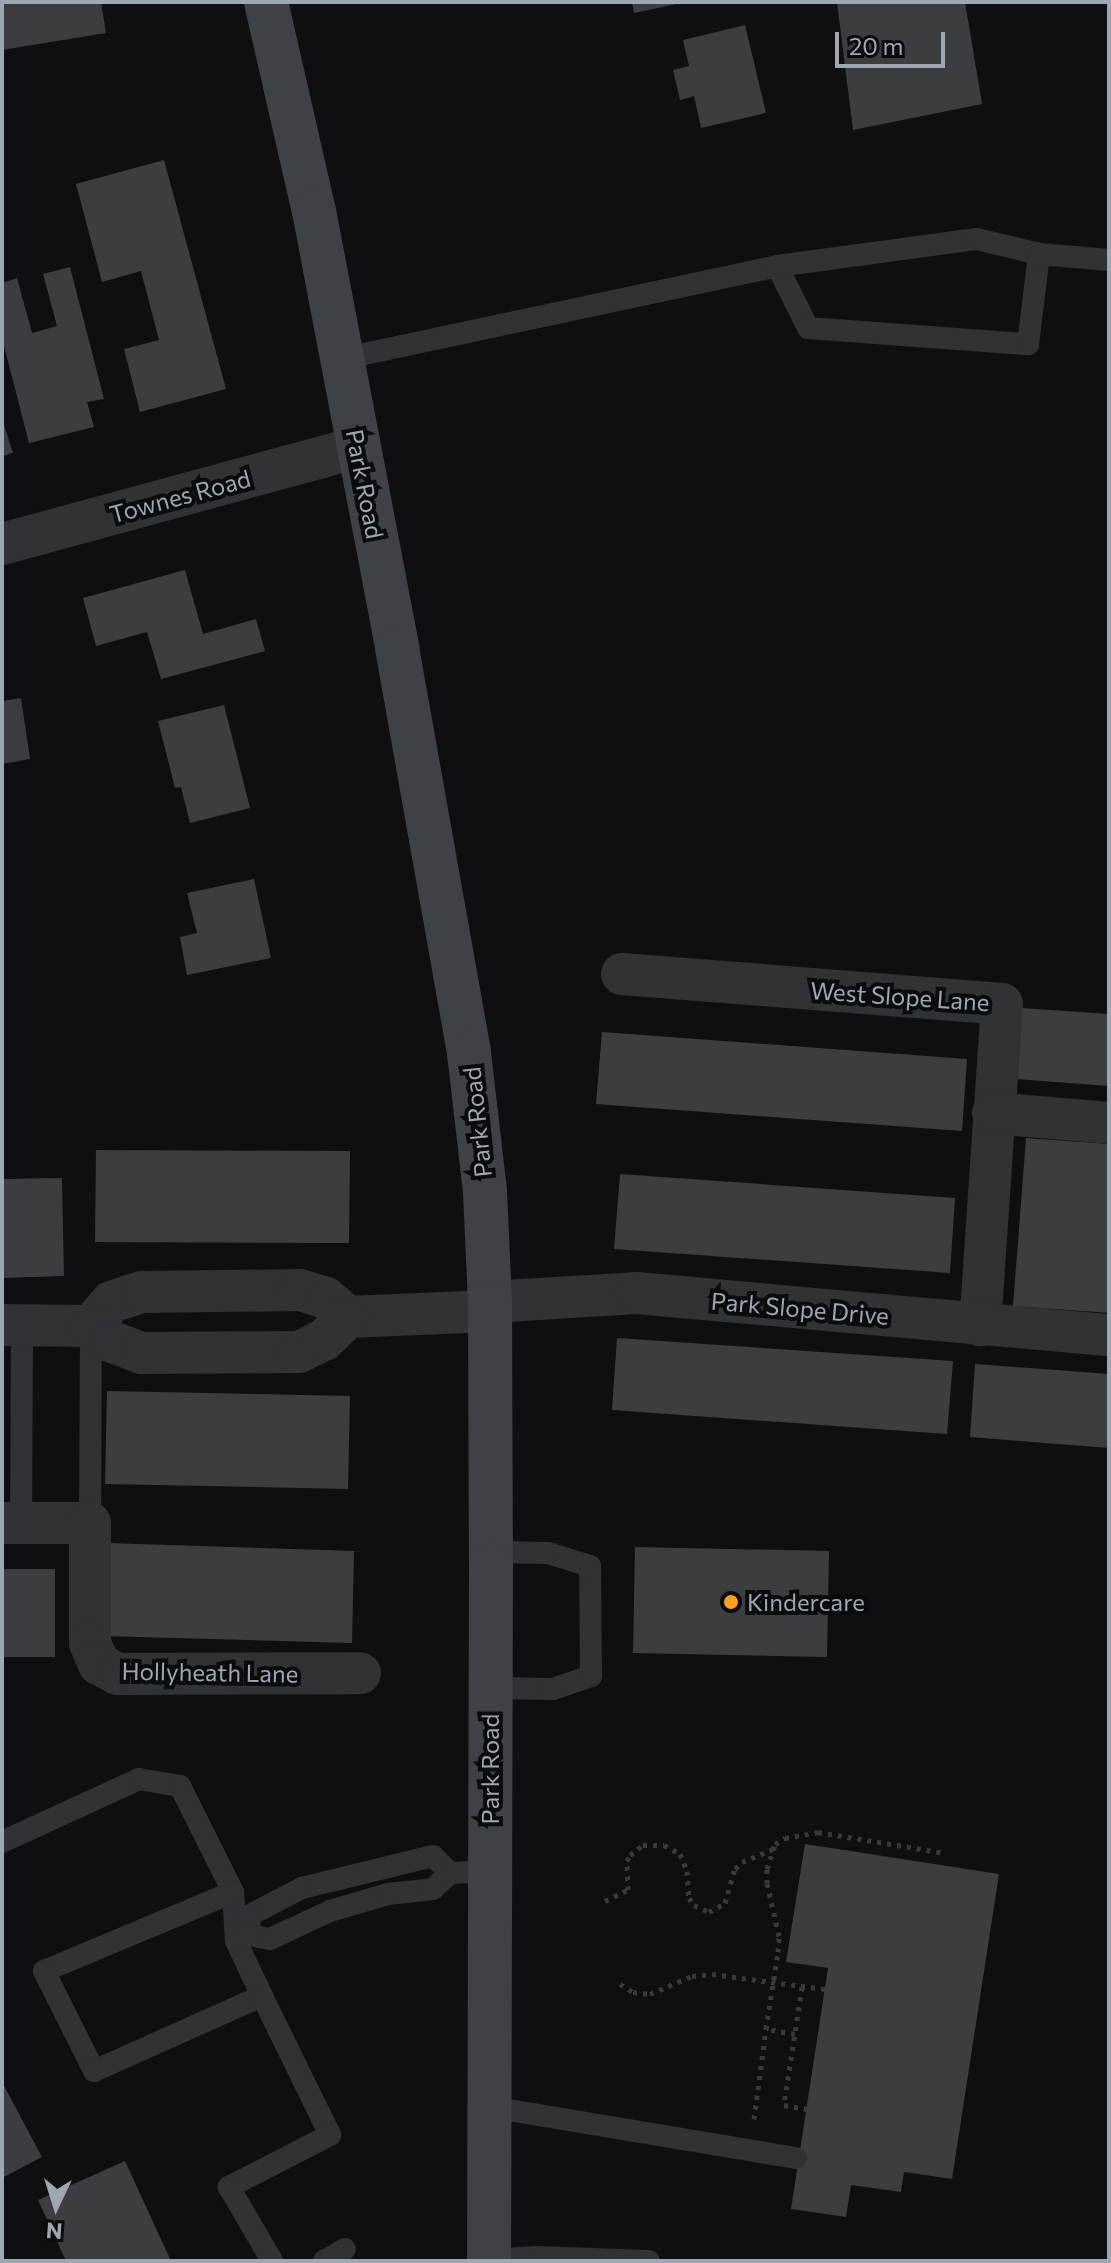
<!DOCTYPE html>
<html>
<head>
<meta charset="utf-8">
<style>
  body { margin:0 }
  #map { position:relative; width:1111px; height:2263px; overflow:hidden; background:#0f0f11; font-family:Commissioner,sans-serif }
  div>[style] { position:absolute }
  [style*='--x'] { left:calc(var(--x)*1px); top:calc(var(--y)*1px); width:calc(var(--w)*1px); rotate:calc(var(--a)*1deg) }
  .building>* { inset:0; background:#3b3d41 }
  .path>* { height:5px; margin-top:-2.5px; transform-origin:0; background:repeating-linear-gradient(90deg,#36393d 0 4px,transparent 0 10px) }
  .service>* { height:22px; margin:-11px; padding:0 11px; transform-origin:11px; border-radius:11px; background:#303236 }
  .minor>* { height:42px; margin:-21px; padding:0 21px; transform-origin:21px; border-radius:21px; background:#303236 }
  .secondary>* { height:44px; margin:-22px; padding:0 22px; transform-origin:22px; border-radius:22px; background:#3e4146 }
  .dots>* { width:22px; height:22px; translate:-50% -50%; box-sizing:border-box; border:4px solid #0a0b0c; border-radius:50% }
  span { translate:-50% -50%; white-space:nowrap; text-align:center; line-height:1.15; -webkit-text-stroke:8px #0a0b0c; paint-order:stroke }
  .street-label { font-size:24px; color:#9fa7b3 }
  .poi-label { font-size:24px; color:#9fa7b3 }
  .left { translate:0 -50%; text-align:left }
  .frame { position:absolute; inset:0; border:4px solid #9fa7b3; pointer-events:none }
  .north { position:absolute; left:16px; top:2167px; width:80px; height:80px; -webkit-text-stroke:6px #0a0b0c; paint-order:stroke; rotate:184deg; font-size:22px; font-weight:700; line-height:32px; text-align:center; color:#9fa7b3 }
  .north::after { content:''; display:block; margin:auto; width:28px; height:36px; background:#9fa7b3; clip-path:polygon(50% 0,100% 100%,50% 72%,0 100%) }
  .scale { position:absolute; left:835px; top:32px; width:110px; height:36px; box-sizing:border-box; border:4px solid #9fa7b3; border-top:0; padding-left:10px; font-size:24px; line-height:28px; white-space:nowrap; color:#9fa7b3; -webkit-text-stroke:6px #0a0b0c; paint-order:stroke }
</style>
</head>
<body>
<div id="map">
  <div class="building">
    <div style="clip-path:polygon(2px 2px,101px 2px,106px 33px,2px 50px)"></div>
    <div style="clip-path:polygon(632px 2px,680px 2px,681px 3px,634px 13px)"></div>
    <div style="clip-path:polygon(837px 2px,965px 2px,982px 104px,853px 130px)"></div>
    <div style="clip-path:polygon(745px 25px,766px 113px,701px 128px,694px 96px,680px 100px,673px 70px,689px 66px,683px 40px)"></div>
    <div style="clip-path:polygon(164px 160px,226px 389px,140px 412px,124px 349px,159px 340px,141px 271px,102px 282px,76px 184px)"></div>
    <div style="clip-path:polygon(70px 267px,104px 399px,87px 402px,94px 427px,29px 443px,2px 338px,2px 283px,17px 278px,32px 333px,57px 326px,43px 274px)"></div>
    <div style="clip-path:polygon(2px 419px,13px 453px,2px 456px)"></div>
    <div style="clip-path:polygon(185px 570px,203px 634px,256px 619px,265px 651px,161px 679px,147px 632px,96px 646px,83px 598px)"></div>
    <div style="clip-path:polygon(21px 698px,30px 759px,2px 764px,2px 701px)"></div>
    <div style="clip-path:polygon(224px 705px,250px 808px,190px 823px,181px 787px,175px 788px,158px 721px)"></div>
    <div style="clip-path:polygon(254px 879px,271px 958px,187px 975px,180px 937px,197px 933px,187px 893px)"></div>
    <div style="clip-path:polygon(1022px 1008px,1109px 1014px,1109px 1086px,1016px 1079px)"></div>
    <div style="clip-path:polygon(602px 1032px,967px 1059px,962px 1131px,596px 1104px)"></div>
    <div style="clip-path:polygon(1026px 1138px,1109px 1144px,1109px 1313px,1013px 1306px)"></div>
    <div style="clip-path:polygon(96px 1150px,350px 1151px,349px 1243px,95px 1242px)"></div>
    <div style="clip-path:polygon(620px 1174px,955px 1198px,950px 1273px,614px 1249px)"></div>
    <div style="clip-path:polygon(62px 1178px,64px 1276px,2px 1278px,2px 1179px)"></div>
    <div style="clip-path:polygon(617px 1338px,953px 1361px,947px 1434px,612px 1410px)"></div>
    <div style="clip-path:polygon(975px 1364px,1109px 1374px,1109px 1448px,970px 1437px)"></div>
    <div style="clip-path:polygon(107px 1391px,350px 1396px,348px 1489px,105px 1484px)"></div>
    <div style="clip-path:polygon(107px 1543px,354px 1551px,352px 1643px,104px 1636px)"></div>
    <div style="clip-path:polygon(635px 1547px,829px 1551px,827px 1657px,633px 1653px)"></div>
    <div style="clip-path:polygon(2px 1569px,55px 1569px,55px 1657px,2px 1657px)"></div>
    <div style="clip-path:polygon(805px 1844px,999px 1874px,952px 2179px,904px 2172px,901px 2192px,851px 2185px,846px 2217px,791px 2209px,828px 1968px,786px 1962px)"></div>
    <div style="clip-path:polygon(2px 2082px,42px 2157px,2px 2178px)"></div>
    <div style="clip-path:polygon(125px 2161px,171px 2261px,66px 2261px,38px 2200px)"></div>
  </div>
  <div class="path">
    <div style="--x:605;--y:1901;--w:25;--a:-26"></div>
    <div style="--x:628;--y:1890;--w:29;--a:-92"></div>
    <div style="--x:627;--y:1861;--w:7;--a:-63"></div>
    <div style="--x:630;--y:1855;--w:16;--a:-38"></div>
    <div style="--x:643;--y:1845;--w:21;--a:0"></div>
    <div style="--x:664;--y:1845;--w:18;--a:29"></div>
    <div style="--x:680;--y:1854;--w:18;--a:68"></div>
    <div style="--x:687;--y:1871;--w:27;--a:86"></div>
    <div style="--x:689;--y:1898;--w:9;--a:54"></div>
    <div style="--x:694;--y:1905;--w:17;--a:25"></div>
    <div style="--x:709;--y:1912;--w:18;--a:-29"></div>
    <div style="--x:725;--y:1903;--w:35;--a:-74"></div>
    <div style="--x:735;--y:1869;--w:10;--a:-45"></div>
    <div style="--x:742;--y:1862;--w:33;--a:-23"></div>
    <div style="--x:620;--y:1984;--w:15;--a:32"></div>
    <div style="--x:633;--y:1992;--w:17;--a:7"></div>
    <div style="--x:650;--y:1994;--w:46;--a:-23.2"></div>
    <div style="--x:692;--y:1976;--w:20;--a:-6"></div>
    <div style="--x:712;--y:1974;--w:114;--a:7.6"></div>
    <div style="--x:802;--y:1987;--w:119;--a:98.7"></div>
    <div style="--x:784;--y:2105;--w:23;--a:10"></div>
    <div style="--x:795;--y:2034;--w:29;--a:-170"></div>
    <div style="--x:766;--y:2029;--w:78;--a:-81.1"></div>
    <div style="--x:778;--y:1952;--w:16;--a:-86"></div>
    <div style="--x:779;--y:1936;--w:54;--a:-102.8"></div>
    <div style="--x:767;--y:1883;--w:14;--a:-90"></div>
    <div style="--x:767;--y:1869;--w:26;--a:-72"></div>
    <div style="--x:775;--y:1844;--w:12;--a:-31"></div>
    <div style="--x:785;--y:1838;--w:34;--a:-10"></div>
    <div style="--x:818;--y:1832;--w:129;--a:9.4"></div>
    <div style="--x:754;--y:2119;--w:91;--a:-82.4"></div>
  </div>
  <div class="service">
    <div style="--x:777;--y:266;--w:69;--a:63.4"></div>
    <div style="--x:808;--y:328;--w:221;--a:4.2"></div>
    <div style="--x:1028;--y:344;--w:91;--a:-83"></div>
    <div style="--x:341;--y:359;--w:446;--a:-12"></div>
    <div style="--x:777;--y:266;--w:202;--a:-7.7"></div>
    <div style="--x:977;--y:239;--w:64;--a:13.6"></div>
    <div style="--x:1039;--y:254;--w:70;--a:4.9"></div>
    <div style="--x:21;--y:1523;--w:198;--a:-89.7"></div>
    <div style="--x:90;--y:1523;--w:197;--a:-89.7"></div>
    <div style="--x:491;--y:1688;--w:62;--a:0.9"></div>
    <div style="--x:553;--y:1689;--w:40;--a:-18.9"></div>
    <div style="--x:591;--y:1676;--w:110;--a:-90.5"></div>
    <div style="--x:590;--y:1566;--w:44;--a:-162.8"></div>
    <div style="--x:548;--y:1553;--w:57;--a:-179"></div>
    <div style="--x:2;--y:1842;--w:151;--a:-24.7"></div>
    <div style="--x:139;--y:1779;--w:42;--a:9.7"></div>
    <div style="--x:180;--y:1786;--w:119;--a:63.4"></div>
    <div style="--x:233;--y:1892;--w:49;--a:86.5"></div>
    <div style="--x:450;--y:1873;--w:24;--a:-135"></div>
    <div style="--x:433;--y:1856;--w:135;--a:166.3"></div>
    <div style="--x:302;--y:1888;--w:59;--a:152.6"></div>
    <div style="--x:250;--y:1915;--w:20;--a:93"></div>
    <div style="--x:249;--y:1935;--w:21;--a:11"></div>
    <div style="--x:270;--y:1939;--w:66;--a:-25"></div>
    <div style="--x:330;--y:1911;--w:60;--a:-16.3"></div>
    <div style="--x:388;--y:1894;--w:45;--a:-6.3"></div>
    <div style="--x:433;--y:1889;--w:23;--a:-43"></div>
    <div style="--x:450;--y:1873;--w:40;--a:-2.9"></div>
    <div style="--x:233;--y:1892;--w:205;--a:157.3"></div>
    <div style="--x:44;--y:1971;--w:112;--a:63.4"></div>
    <div style="--x:94;--y:2071;--w:184;--a:-24.1"></div>
    <div style="--x:262;--y:1996;--w:61;--a:-115.3"></div>
    <div style="--x:236;--y:1941;--w:14;--a:-25"></div>
    <div style="--x:262;--y:1996;--w:155;--a:63.9"></div>
    <div style="--x:330;--y:2135;--w:114;--a:152.8"></div>
    <div style="--x:229;--y:2187;--w:86;--a:59.8"></div>
    <div style="--x:491;--y:2107;--w:309;--a:9.5"></div>
    <div style="--x:489;--y:2260;--w:49;--a:-3.5"></div>
    <div style="--x:538;--y:2257;--w:111;--a:2.1"></div>
    <div style="--x:324;--y:2261;--w:24;--a:-30"></div>
  </div>
  <div class="minor">
    <div style="--x:2;--y:544;--w:369;--a:-15.2"></div>
    <div style="--x:622;--y:974;--w:381;--a:4.5"></div>
    <div style="--x:1002;--y:1004;--w:322;--a:93.9"></div>
    <div style="--x:993;--y:1113;--w:116;--a:4.9"></div>
    <div style="--x:490;--y:1302;--w:146;--a:-3.5"></div>
    <div style="--x:636;--y:1293;--w:475;--a:5.1"></div>
    <div style="--x:2;--y:1325;--w:89;--a:0.6"></div>
    <div style="--x:91;--y:1326;--w:31;--a:-50"></div>
    <div style="--x:111;--y:1302;--w:33;--a:-18"></div>
    <div style="--x:142;--y:1292;--w:158;--a:-0.7"></div>
    <div style="--x:300;--y:1290;--w:27;--a:17"></div>
    <div style="--x:326;--y:1298;--w:29;--a:41"></div>
    <div style="--x:348;--y:1317;--w:142;--a:-2.4"></div>
    <div style="--x:91;--y:1326;--w:24;--a:38"></div>
    <div style="--x:110;--y:1341;--w:34;--a:21"></div>
    <div style="--x:142;--y:1353;--w:157;--a:-0.4"></div>
    <div style="--x:299;--y:1352;--w:28;--a:-26"></div>
    <div style="--x:324;--y:1340;--w:33;--a:-44"></div>
    <div style="--x:2;--y:1523;--w:88;--a:0"></div>
    <div style="--x:90;--y:1523;--w:120;--a:90"></div>
    <div style="--x:90;--y:1643;--w:23;--a:67"></div>
    <div style="--x:99;--y:1664;--w:21;--a:28"></div>
    <div style="--x:118;--y:1674;--w:242;--a:-0.2"></div>
  </div>
  <div class="secondary">
    <div style="--x:266;--y:2;--w:214;--a:77.1"></div>
    <div style="--x:314;--y:211;--w:445;--a:79.2"></div>
    <div style="--x:397;--y:648;--w:411;--a:79.9"></div>
    <div style="--x:469;--y:1053;--w:140;--a:83.4"></div>
    <div style="--x:485;--y:1192;--w:110;--a:87.4"></div>
    <div style="--x:490;--y:1302;--w:263;--a:89.8"></div>
    <div style="--x:491;--y:1565;--w:696;--a:90.16"></div>
  </div>
  <div class="dots">
    <div style="left:731px;top:1602px;background:#fe9e1a"></div>
  </div>
  <div class="street-label">
    <span style="left:365px;top:484px;rotate:79deg">Park Road</span>
    <span style="left:180px;top:496px;rotate:-15deg">Townes Road</span>
    <span style="left:900px;top:996px;rotate:4deg">West Slope Lane</span>
    <span style="left:477px;top:1122px;rotate:-96deg">Park Road</span>
    <span style="left:800px;top:1308px;rotate:5deg">Park Slope Drive</span>
    <span style="left:210px;top:1672px;rotate:1deg">Hollyheath Lane</span>
    <span style="left:490px;top:1769px;rotate:-90deg">Park Road</span>
  </div>
  <div class="poi-label">
    <span class="left" style="left:747px;top:1602px">Kindercare</span>
  </div>
  <div class="frame"></div>
  <div class="north">N</div>
  <div class="scale">20 m</div>
</div>
</body>
</html>
